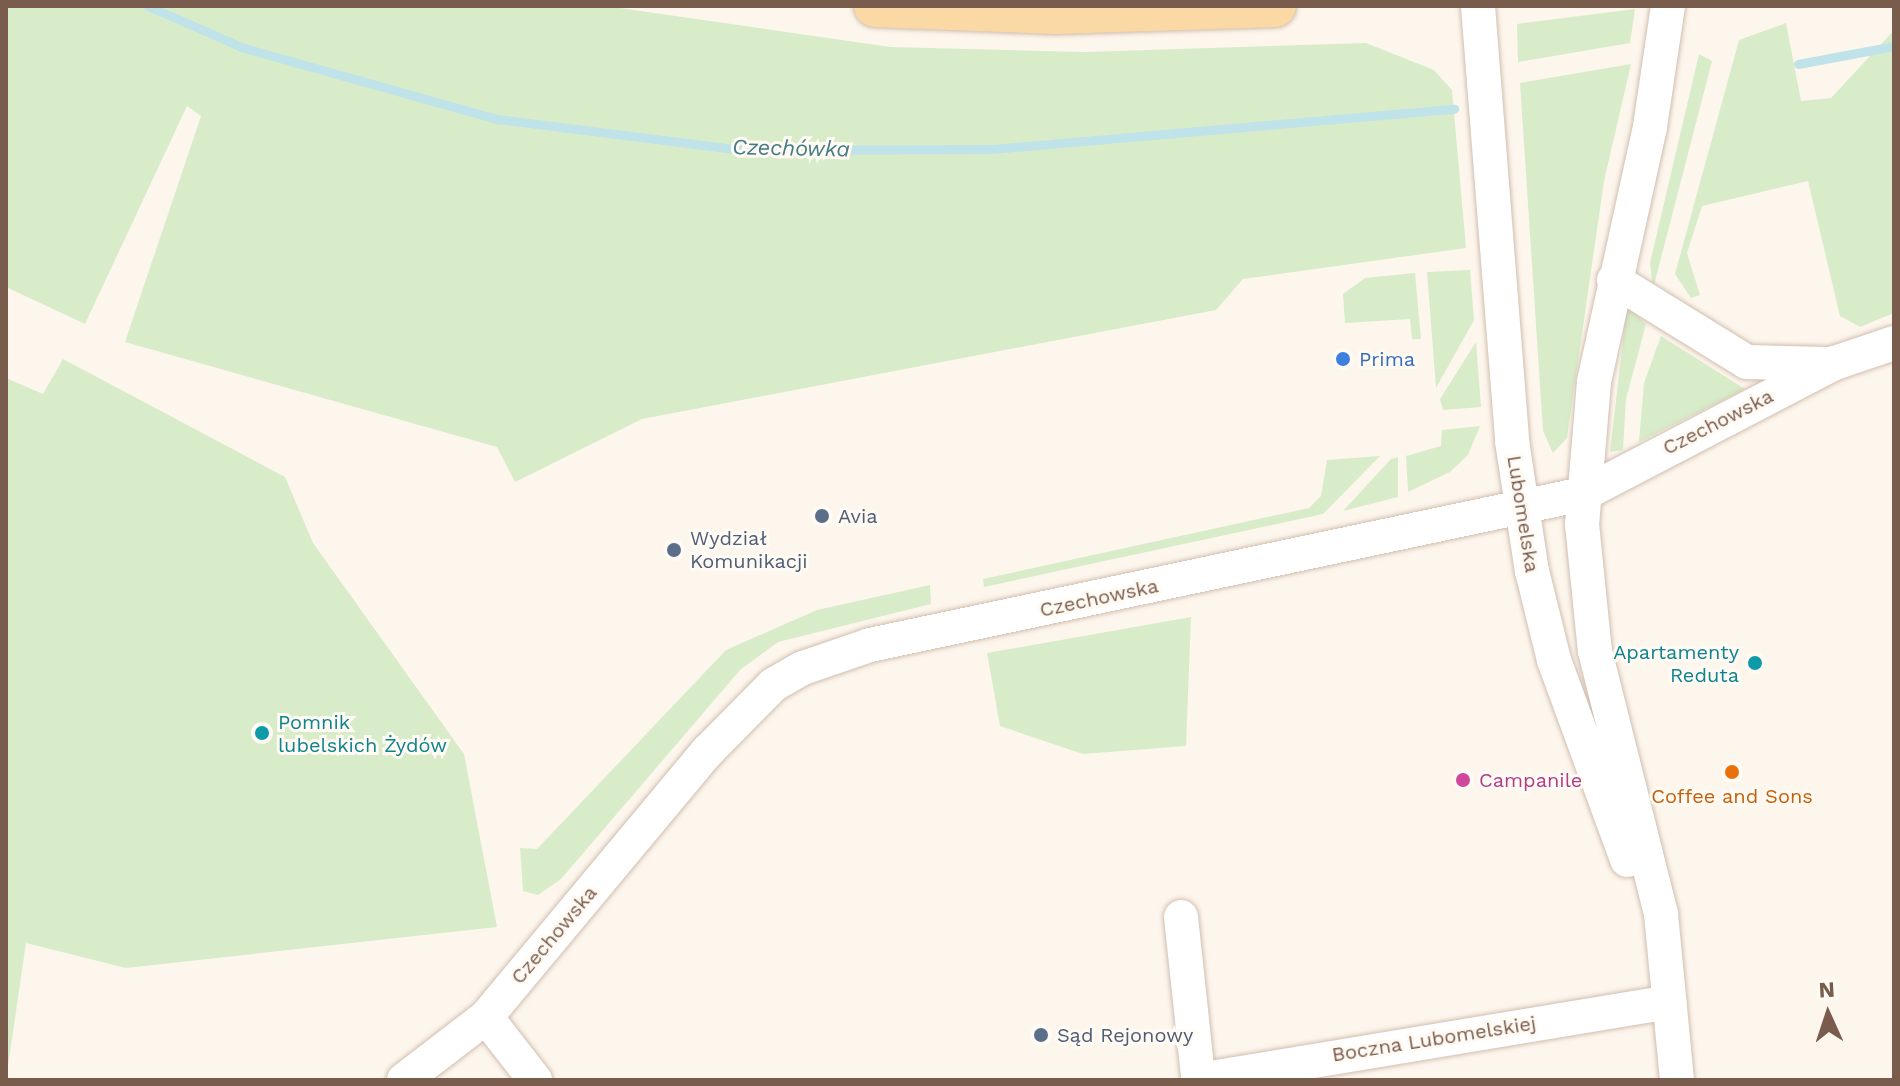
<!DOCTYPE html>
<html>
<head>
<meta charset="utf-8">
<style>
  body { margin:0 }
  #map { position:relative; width:1900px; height:1086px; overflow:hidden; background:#fdf6ec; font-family:"Work Sans",sans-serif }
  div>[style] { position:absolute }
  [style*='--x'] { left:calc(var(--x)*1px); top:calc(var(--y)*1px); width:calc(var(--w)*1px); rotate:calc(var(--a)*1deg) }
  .green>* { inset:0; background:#d8ecc9 }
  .stream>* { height:9px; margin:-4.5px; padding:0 4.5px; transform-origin:4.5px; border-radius:4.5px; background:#bfe3e8 }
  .roads { filter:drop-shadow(0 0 2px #d1beb0) drop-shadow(0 0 2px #d1beb0) }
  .minor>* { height:34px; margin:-17px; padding:0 17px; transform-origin:17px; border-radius:17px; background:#fff }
  .major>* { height:42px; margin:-21px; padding:0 21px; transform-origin:21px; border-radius:21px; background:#fbd9a5 }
  .dots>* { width:22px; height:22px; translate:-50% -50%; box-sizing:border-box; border:4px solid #fffaf3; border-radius:50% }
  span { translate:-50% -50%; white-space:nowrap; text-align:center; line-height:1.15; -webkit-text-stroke:6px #fffaf3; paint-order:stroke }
  .shop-label { font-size:20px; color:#366cbe }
  .left { translate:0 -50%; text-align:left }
  .street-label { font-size:20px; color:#7a5c4d }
  .service-label { font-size:20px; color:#4e5e75 }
  .culture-label { font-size:20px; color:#0d838f }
  .right { translate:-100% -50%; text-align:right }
  .hotel-label { font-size:20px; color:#b23c85 }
  .food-label { font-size:20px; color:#c56008 }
  .water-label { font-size:22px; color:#437c86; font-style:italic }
  .frame { position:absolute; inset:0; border:8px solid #7a5c4d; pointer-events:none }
  .north { position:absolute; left:1788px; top:974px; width:80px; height:80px; -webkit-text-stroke:6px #fffaf3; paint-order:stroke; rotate:357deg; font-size:22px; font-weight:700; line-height:32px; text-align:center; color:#7a5c4d }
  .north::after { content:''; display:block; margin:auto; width:28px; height:36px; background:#7a5c4d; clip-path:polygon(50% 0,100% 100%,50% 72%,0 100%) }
</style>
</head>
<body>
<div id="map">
  <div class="green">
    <div style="clip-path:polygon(6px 6px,606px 6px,890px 47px,1085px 52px,1366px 43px,1434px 70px,1452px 90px,1466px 248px,1243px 279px,1216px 310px,642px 419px,515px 482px,497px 447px,125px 342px,201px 116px,187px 106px,85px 324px,6px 287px)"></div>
    <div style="clip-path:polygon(1635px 9px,1630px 43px,1518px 62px,1517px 24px)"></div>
    <div style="clip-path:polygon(1786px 23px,1801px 101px,1831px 98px,1894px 30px,1894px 313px,1860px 327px,1840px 316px,1808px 181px,1702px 206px,1687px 253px,1700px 295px,1691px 298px,1675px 274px,1739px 40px)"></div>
    <div style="clip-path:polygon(1699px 54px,1712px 61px,1653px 289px,1650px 263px)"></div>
    <div style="clip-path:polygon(1631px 64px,1604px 181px,1567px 438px,1553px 453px,1543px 431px,1520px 83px)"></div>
    <div style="clip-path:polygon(1470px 270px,1474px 320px,1436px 388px,1427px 272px)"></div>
    <div style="clip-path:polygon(1415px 273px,1421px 339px,1412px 339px,1410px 319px,1345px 323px,1343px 294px,1365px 278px)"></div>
    <div style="clip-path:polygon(1627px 306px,1646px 324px,1626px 399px,1623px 450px,1610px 452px)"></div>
    <div style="clip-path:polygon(1661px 336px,1745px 389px,1639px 442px,1644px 383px)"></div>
    <div style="clip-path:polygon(1476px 342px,1481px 407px,1443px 410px,1440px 399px)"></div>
    <div style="clip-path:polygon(63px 359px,285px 477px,313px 543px,464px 754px,497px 927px,126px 968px,26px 943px,6px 1080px,6px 378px,43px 394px)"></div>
    <div style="clip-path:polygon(1480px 426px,1468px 455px,1450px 472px,1408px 492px,1406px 456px,1441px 446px,1442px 430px)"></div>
    <div style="clip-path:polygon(1380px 456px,1323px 514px,984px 587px,983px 579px,1309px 508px,1321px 496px,1327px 460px)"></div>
    <div style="clip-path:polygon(1398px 457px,1398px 497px,1343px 511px,1391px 459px)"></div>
    <div style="clip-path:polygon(930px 585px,931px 604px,778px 642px,740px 670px,561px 879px,538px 895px,523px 891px,520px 848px,537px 849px,726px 650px,817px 610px)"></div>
    <div style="clip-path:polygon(1191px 617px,1186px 746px,1083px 754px,1000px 726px,987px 653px)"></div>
  </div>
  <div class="stream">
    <div style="--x:148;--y:6;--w:105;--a:23.6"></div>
    <div style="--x:244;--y:48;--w:263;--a:15.7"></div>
    <div style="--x:497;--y:119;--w:247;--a:7.2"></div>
    <div style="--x:742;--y:150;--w:251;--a:-0.2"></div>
    <div style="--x:993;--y:149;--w:463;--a:-5"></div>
    <div style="--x:1798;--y:64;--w:98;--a:-10.6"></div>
  </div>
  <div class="roads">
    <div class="minor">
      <div style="--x:1478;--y:6;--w:436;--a:85.5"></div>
      <div style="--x:1512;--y:441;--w:132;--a:81.3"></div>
      <div style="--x:1532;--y:571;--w:92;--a:76.1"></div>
      <div style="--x:1554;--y:660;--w:213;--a:69.9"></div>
      <div style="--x:1668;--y:6;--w:122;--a:98.5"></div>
      <div style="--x:1650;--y:127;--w:261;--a:102.4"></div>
      <div style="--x:1594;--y:382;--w:143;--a:94.8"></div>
      <div style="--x:1582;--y:524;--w:128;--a:84.2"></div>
      <div style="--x:1595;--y:651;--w:271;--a:75.9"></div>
      <div style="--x:1661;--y:914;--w:167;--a:84.5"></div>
      <div style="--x:1614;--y:280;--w:156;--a:31.7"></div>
      <div style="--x:1747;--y:362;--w:79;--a:1.5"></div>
      <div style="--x:1181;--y:917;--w:161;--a:83.9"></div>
      <div style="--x:486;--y:1017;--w:80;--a:52.1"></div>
      <div style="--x:404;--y:1080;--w:103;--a:-37.5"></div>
      <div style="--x:486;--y:1017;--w:345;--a:-50.2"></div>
      <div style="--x:707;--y:752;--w:94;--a:-45.4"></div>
      <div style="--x:773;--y:685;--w:34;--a:-30"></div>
      <div style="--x:803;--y:668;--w:71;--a:-18.9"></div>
      <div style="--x:870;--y:645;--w:729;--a:-11.96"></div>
      <div style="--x:1583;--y:494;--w:284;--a:-27.5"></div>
      <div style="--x:1835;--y:363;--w:62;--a:-18.7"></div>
      <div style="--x:1199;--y:1080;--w:477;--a:-9.4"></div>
    </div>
    <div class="major">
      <div style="--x:875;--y:6;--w:181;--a:2.2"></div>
      <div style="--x:1056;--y:13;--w:219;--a:-1.8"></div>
    </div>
  </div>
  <div class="dots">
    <div style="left:1343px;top:359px;background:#3f7fe0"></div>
    <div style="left:822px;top:516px;background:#5c6f8a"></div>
    <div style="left:674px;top:550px;background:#5c6f8a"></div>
    <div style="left:1755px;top:663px;background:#0f9aa8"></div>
    <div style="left:262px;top:733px;background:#0f9aa8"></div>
    <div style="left:1732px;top:772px;background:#e8710a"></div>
    <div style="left:1463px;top:780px;background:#d1479c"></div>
    <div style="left:1041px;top:1035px;background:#5c6f8a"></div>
  </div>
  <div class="shop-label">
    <span class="left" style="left:1359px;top:359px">Prima</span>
  </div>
  <div class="street-label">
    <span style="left:1718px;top:422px;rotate:-27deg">Czechowska</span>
    <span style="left:1523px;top:514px;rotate:81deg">Lubomelska</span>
    <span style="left:1099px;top:598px;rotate:-12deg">Czechowska</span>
    <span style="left:554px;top:935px;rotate:-50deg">Czechowska</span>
    <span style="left:1434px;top:1039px;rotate:-9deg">Boczna Lubomelskiej</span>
  </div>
  <div class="service-label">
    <span class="left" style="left:838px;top:516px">Avia</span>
    <span class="left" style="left:690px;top:550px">Wydział<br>Komunikacji</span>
    <span class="left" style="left:1057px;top:1035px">Sąd Rejonowy</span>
  </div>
  <div class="culture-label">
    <span class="right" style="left:1739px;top:664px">Apartamenty<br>Reduta</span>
    <span class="left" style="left:278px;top:734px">Pomnik<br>lubelskich Żydów</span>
  </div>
  <div class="hotel-label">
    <span class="left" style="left:1479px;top:780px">Campanile</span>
  </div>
  <div class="food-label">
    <span style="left:1732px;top:796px">Coffee and Sons</span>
  </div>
  <div class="water-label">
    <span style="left:791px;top:148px;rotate:1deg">Czechówka</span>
  </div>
  <div class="frame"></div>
  <div class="north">N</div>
</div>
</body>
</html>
